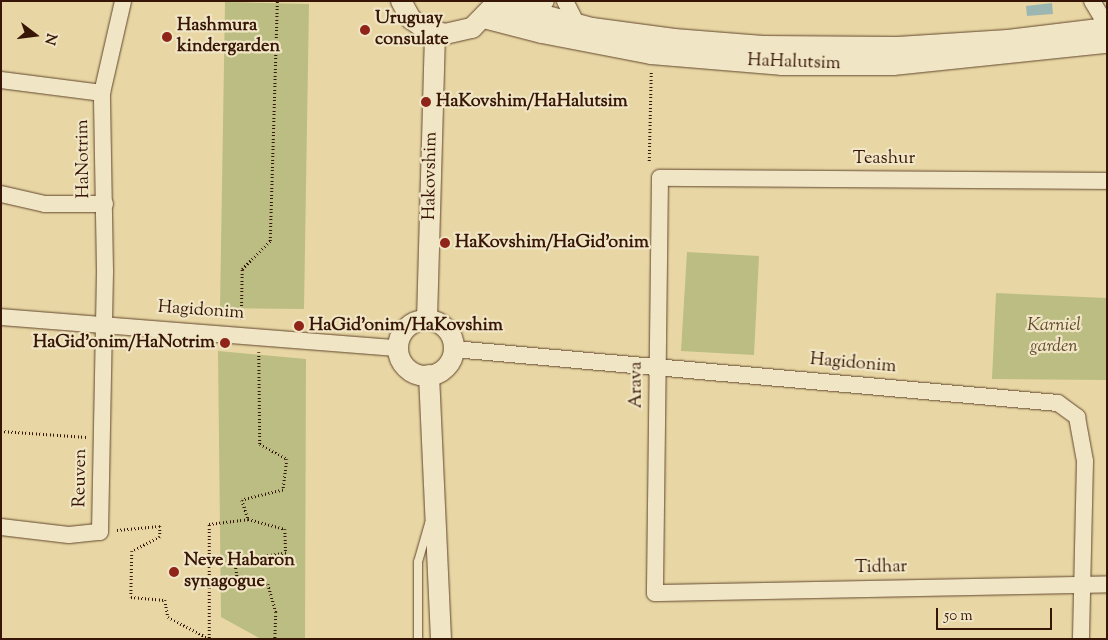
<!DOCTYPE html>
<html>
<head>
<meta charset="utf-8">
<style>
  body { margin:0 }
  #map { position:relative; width:1108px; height:640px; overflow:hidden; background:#e8d7a4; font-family:"Sorts Mill Goudy",serif }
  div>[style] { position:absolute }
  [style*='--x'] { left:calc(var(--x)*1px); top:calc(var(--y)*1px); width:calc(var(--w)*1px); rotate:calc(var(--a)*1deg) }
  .green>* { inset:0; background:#bbbd82 }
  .water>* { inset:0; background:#9cb7b1 }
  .path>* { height:2.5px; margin-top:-1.25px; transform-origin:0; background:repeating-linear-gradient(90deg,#371607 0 1px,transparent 0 3.5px) }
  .roads { filter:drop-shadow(0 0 1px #63462e) drop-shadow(0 0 1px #63462e) }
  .service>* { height:8px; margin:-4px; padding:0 4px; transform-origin:4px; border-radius:4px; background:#f0e5c4 }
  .minor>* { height:16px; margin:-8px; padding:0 8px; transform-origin:8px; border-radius:8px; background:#f0e5c4 }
  .tertiary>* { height:20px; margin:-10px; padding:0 10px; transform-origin:10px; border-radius:10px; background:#f0e5c4 }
  .tertiary>.ring { margin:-10px; padding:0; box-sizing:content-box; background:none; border:20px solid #f0e5c4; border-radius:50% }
  .dots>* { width:14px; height:14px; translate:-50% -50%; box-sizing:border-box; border:2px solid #f0e5c4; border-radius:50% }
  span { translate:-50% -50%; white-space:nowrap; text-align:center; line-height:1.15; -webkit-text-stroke:4.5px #f0e5c4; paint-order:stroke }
  .poi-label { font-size:18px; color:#371607; font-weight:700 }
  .left { translate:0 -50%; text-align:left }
  .right { translate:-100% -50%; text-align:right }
  .street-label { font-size:18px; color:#371607 }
  .park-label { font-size:18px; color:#5f482c; font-style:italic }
  .frame { position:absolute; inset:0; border:2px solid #371607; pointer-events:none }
  .north { position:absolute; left:10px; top:10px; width:50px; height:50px; -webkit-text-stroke:4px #f0e5c4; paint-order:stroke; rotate:105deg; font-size:14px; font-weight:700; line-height:20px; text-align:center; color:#371607 }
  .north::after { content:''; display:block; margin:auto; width:18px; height:22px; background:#371607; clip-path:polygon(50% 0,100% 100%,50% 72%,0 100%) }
  .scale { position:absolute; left:936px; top:608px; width:116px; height:22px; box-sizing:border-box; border:2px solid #371607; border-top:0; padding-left:6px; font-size:15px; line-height:18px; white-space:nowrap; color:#371607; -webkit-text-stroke:4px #f0e5c4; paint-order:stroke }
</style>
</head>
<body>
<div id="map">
  <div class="green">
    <div style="clip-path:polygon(225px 2px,309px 4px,304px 309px,220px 308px)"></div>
    <div style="clip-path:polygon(687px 252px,759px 256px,754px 355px,681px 351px)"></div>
    <div style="clip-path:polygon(996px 293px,1107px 298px,1107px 380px,992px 379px)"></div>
    <div style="clip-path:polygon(218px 351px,306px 359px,305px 639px,261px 639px,221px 617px)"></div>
  </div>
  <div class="water">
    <div style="clip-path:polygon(1052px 3px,1053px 14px,1027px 16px,1026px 6px)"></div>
  </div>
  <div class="path">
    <div style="--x:649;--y:161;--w:91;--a:-88.7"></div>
    <div style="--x:241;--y:320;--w:51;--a:-88.9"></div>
    <div style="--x:242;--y:269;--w:40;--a:-45"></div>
    <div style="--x:270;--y:241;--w:240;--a:-88.3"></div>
    <div style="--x:259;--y:352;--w:92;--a:89.4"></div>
    <div style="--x:260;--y:444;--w:31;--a:29"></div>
    <div style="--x:287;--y:459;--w:31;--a:97"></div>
    <div style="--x:283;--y:490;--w:42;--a:166.3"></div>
    <div style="--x:242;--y:500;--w:20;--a:72"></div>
    <div style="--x:248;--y:519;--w:38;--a:15"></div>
    <div style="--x:285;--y:529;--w:24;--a:88"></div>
    <div style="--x:286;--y:553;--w:52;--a:171.1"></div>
    <div style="--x:235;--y:561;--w:22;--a:82"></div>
    <div style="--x:238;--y:583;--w:30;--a:2"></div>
    <div style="--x:268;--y:584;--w:29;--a:74"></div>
    <div style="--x:276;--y:612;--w:27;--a:92"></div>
    <div style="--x:1;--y:431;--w:86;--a:4"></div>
    <div style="--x:117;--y:530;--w:43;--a:-5.3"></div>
    <div style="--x:160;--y:526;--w:11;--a:90"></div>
    <div style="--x:160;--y:537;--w:31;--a:153"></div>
    <div style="--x:132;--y:551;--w:46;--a:91.2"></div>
    <div style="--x:131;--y:597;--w:34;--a:5"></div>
    <div style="--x:165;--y:600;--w:17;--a:80"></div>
    <div style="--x:168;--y:617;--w:47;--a:27.6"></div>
    <div style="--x:209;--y:638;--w:114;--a:-90"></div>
    <div style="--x:209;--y:524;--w:39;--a:-7"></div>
  </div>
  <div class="roads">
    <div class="service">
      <div style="--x:418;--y:639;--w:77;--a:-90"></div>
      <div style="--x:418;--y:562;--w:40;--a:-74"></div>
    </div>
    <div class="minor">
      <div style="--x:565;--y:1;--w:27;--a:63"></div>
      <div style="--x:1092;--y:1;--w:29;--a:59"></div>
      <div style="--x:527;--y:13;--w:22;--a:-32"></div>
      <div style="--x:1;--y:80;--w:102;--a:7.3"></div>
      <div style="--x:1107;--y:181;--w:447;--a:-179.6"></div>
      <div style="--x:660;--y:178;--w:415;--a:90.7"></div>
      <div style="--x:655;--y:593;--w:452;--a:-1.1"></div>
      <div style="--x:1;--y:194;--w:45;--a:12.8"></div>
      <div style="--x:45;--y:204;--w:60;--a:0"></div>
      <div style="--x:1;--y:317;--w:398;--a:4.5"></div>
      <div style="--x:454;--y:349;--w:606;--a:5.11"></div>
      <div style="--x:1058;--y:403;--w:24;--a:36"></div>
      <div style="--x:1077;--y:417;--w:45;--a:79.7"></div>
      <div style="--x:1085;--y:461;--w:178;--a:91.3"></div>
      <div style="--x:1;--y:527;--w:68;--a:6.7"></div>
      <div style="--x:69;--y:535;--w:31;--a:-6"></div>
      <div style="--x:100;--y:532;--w:261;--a:-88.9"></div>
      <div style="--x:105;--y:271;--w:178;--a:-91"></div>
      <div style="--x:102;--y:93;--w:94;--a:-77.1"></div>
    </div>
    <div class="tertiary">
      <div style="--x:401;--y:1;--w:21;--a:61"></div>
      <div style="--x:411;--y:19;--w:14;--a:36"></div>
      <div style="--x:422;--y:27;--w:24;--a:17"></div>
      <div style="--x:445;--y:34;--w:28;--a:-13"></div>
      <div style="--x:472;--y:28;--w:28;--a:-46"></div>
      <div style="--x:494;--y:2;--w:101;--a:14.9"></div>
      <div style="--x:592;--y:28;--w:83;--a:7.6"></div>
      <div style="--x:674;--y:39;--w:89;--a:4.5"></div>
      <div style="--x:763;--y:46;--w:134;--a:0.4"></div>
      <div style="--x:897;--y:47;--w:111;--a:-3.6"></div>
      <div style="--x:1008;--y:40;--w:100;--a:-6.9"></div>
      <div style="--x:484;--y:18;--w:60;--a:14.5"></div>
      <div style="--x:542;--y:33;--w:111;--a:10.9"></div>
      <div style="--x:651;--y:54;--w:130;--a:4.8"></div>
      <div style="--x:781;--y:65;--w:112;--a:0"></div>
      <div style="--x:893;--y:65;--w:215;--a:-5.9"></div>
      <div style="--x:427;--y:320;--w:287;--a:-88.4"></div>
      <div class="ring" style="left:398px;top:320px;width:36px;height:36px"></div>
      <div style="--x:429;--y:375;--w:264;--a:87.4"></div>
    </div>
  </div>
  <div class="dots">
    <div style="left:365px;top:30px;background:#8f2418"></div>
    <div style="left:167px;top:37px;background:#8f2418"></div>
    <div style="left:426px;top:102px;background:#8f2418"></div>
    <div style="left:445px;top:243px;background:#8f2418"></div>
    <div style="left:299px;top:326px;background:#8f2418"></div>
    <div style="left:225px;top:343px;background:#8f2418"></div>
    <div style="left:174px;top:572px;background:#8f2418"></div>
  </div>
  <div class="poi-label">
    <span class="left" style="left:375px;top:30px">Uruguay<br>consulate</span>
    <span class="left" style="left:177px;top:37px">Hashmura<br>kindergarden</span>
    <span class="left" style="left:436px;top:102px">HaKovshim/HaHalutsim</span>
    <span class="left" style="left:455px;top:243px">HaKovshim/HaGid'onim</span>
    <span class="left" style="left:309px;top:326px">HaGid'onim/HaKovshim</span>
    <span class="right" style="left:215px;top:343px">HaGid'onim/HaNotrim</span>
    <span class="left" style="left:184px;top:572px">Neve Habaron<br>synagogue</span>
  </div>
  <div class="street-label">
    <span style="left:794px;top:63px;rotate:2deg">HaHalutsim</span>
    <span style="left:84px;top:159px;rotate:-91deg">HaNotrim</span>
    <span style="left:884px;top:159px">Teashur</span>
    <span style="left:431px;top:176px;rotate:-89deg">Hakovshim</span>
    <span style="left:201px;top:311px;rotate:4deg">Hagidonim</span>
    <span style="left:853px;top:364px;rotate:5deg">Hagidonim</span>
    <span style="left:637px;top:385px;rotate:-90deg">Arava</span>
    <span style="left:81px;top:478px;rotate:-89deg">Reuven</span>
    <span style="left:881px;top:568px;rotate:-1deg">Tidhar</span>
  </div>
  <div class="park-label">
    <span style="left:1054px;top:337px">Karniel<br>garden</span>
  </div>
  <div class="frame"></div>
  <div class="north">N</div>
  <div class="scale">50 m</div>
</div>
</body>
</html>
